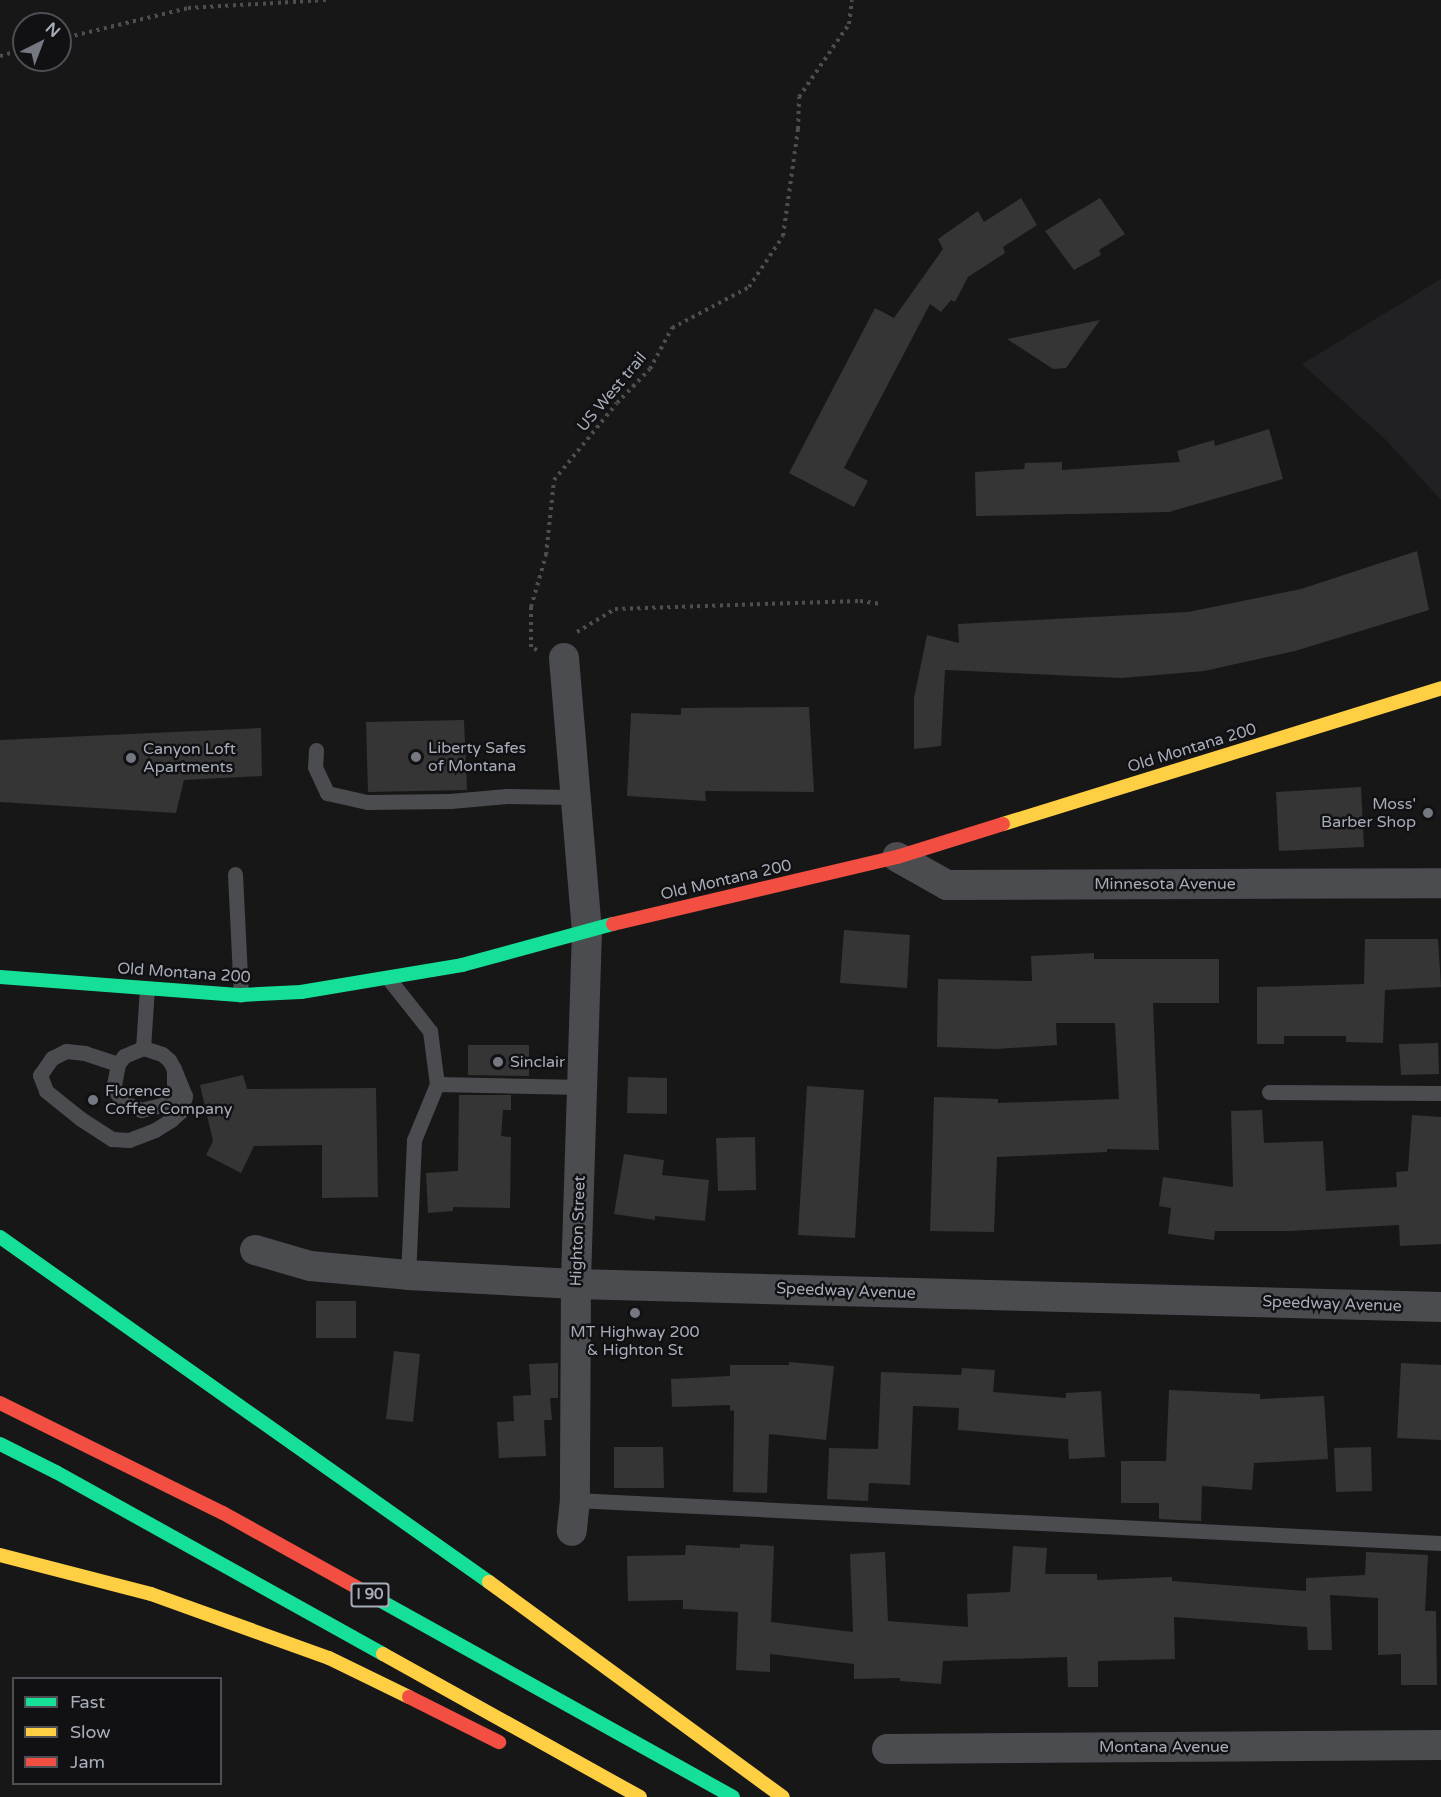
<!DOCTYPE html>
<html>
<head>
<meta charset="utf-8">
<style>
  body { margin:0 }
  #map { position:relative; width:1441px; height:1797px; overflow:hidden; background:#171717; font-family:"Varela Round",sans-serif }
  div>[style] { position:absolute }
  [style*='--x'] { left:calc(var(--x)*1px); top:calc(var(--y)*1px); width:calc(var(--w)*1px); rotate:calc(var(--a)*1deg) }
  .built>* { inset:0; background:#212123 }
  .building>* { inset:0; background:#353536 }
  .path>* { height:4px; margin-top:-2px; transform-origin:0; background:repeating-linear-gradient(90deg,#4d4e52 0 3px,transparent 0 7.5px) }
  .lane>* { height:15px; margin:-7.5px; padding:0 7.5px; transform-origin:7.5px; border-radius:7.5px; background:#4b4c50 }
  .street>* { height:30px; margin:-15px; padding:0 15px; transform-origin:15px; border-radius:15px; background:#4b4c50 }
  .fast>* { height:14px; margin:-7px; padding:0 7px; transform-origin:7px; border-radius:7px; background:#16e098 }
  .slow>* { height:14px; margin:-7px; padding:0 7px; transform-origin:7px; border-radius:7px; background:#ffcf43 }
  .jam>* { height:14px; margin:-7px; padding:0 7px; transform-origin:7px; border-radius:7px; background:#f24e42 }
  .dots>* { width:16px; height:16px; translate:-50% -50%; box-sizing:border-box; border:3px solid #111113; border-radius:50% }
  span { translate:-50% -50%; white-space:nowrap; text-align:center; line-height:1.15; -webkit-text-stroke:5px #111113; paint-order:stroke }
  .shield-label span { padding:2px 4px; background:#111113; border:2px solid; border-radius:4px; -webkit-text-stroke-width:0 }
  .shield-label { font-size:15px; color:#a7acb9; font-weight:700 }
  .street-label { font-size:16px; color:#a7acb9 }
  .poi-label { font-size:16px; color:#a7acb9 }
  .left { translate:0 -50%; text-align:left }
  .right { translate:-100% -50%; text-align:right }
  .legend { position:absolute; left:12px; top:1677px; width:210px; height:108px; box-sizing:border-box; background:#111113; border:2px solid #4d4f55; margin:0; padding:8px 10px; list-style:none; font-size:18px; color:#a7acb9 }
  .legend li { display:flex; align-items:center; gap:12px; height:30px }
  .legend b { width:30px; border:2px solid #4d4f55 }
  .north { position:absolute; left:12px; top:12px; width:60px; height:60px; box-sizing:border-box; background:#111113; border:2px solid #4d4f55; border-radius:50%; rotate:42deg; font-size:16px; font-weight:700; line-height:24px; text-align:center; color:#a7acb9 }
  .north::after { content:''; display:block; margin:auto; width:21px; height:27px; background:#757880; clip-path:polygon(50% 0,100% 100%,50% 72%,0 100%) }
</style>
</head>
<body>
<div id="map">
  <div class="built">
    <div style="clip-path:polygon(1441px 279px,1441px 500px,1385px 439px,1302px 364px)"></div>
  </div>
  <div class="building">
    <div style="clip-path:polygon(1021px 198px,1037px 225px,1003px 247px,1005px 253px,968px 277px,955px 302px,951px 300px,941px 312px,930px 304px,844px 468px,868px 481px,854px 507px,789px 473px,875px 308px,894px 318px,943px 249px,938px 239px,978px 211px,984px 222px)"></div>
    <div style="clip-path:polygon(1100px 198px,1125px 234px,1099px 250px,1101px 255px,1074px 270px,1045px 231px)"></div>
    <div style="clip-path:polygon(1100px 320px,1066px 368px,1053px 369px,1007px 339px)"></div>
    <div style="clip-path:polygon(1269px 429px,1283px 479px,1169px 512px,976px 516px,975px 472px,1024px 469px,1025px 463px,1062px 462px,1062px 470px,1180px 462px,1177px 451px,1214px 440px,1215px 446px)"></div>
    <div style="clip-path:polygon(1417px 551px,1429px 610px,1295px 651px,1204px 671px,1122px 678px,945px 670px,941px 746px,914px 749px,914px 698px,927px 635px,959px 643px,958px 624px,1188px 612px,1301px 589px)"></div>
    <div style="clip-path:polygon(809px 707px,814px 792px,705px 791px,706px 801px,627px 796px,631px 713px,681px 715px,681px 708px)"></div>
    <div style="clip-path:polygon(464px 720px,467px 790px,368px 792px,366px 722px)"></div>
    <div style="clip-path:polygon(261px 728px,262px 776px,184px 780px,176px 813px,0 802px,0 740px)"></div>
    <div style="clip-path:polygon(1361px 787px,1364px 847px,1279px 851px,1276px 792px)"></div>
    <div style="clip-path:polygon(844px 930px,910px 935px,907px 988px,840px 983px)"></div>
    <div style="clip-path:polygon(1365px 939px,1438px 939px,1441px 987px,1385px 990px,1383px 1043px,1346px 1042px,1346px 1036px,1284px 1036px,1284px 1044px,1257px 1044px,1257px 987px,1364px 984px)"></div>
    <div style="clip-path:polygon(1094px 953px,1094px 959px,1219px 959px,1219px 1003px,1153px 1003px,1159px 1150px,1107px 1149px,1107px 1152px,997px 1157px,994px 1232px,930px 1231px,934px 1097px,998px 1099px,998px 1103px,1119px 1099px,1115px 1023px,1056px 1023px,1057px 1045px,997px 1049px,937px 1047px,938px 979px,1032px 981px,1031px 956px)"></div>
    <div style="clip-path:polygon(1438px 1043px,1439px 1074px,1401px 1075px,1399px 1044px)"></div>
    <div style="clip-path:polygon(468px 1045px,529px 1045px,529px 1076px,468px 1075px)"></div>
    <div style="clip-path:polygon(243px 1075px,247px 1089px,376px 1088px,378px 1197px,322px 1198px,322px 1145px,254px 1146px,241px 1173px,206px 1155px,213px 1141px,200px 1085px)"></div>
    <div style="clip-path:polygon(628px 1077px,667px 1078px,667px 1114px,627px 1113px)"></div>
    <div style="clip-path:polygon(807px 1086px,864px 1090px,855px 1238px,798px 1235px)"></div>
    <div style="clip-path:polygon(459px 1095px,511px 1095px,511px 1110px,503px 1110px,501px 1136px,511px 1137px,510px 1208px,453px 1207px,453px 1211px,428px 1213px,426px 1173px,458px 1171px)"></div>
    <div style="clip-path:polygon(1262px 1110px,1264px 1143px,1323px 1141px,1326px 1191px,1397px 1187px,1396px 1172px,1408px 1171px,1412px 1115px,1441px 1117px,1441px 1244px,1400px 1246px,1399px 1225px,1291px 1231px,1215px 1231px,1214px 1240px,1168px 1234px,1171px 1208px,1159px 1206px,1163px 1177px,1233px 1187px,1231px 1111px)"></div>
    <div style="clip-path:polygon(755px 1137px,756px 1190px,718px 1191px,716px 1138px)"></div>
    <div style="clip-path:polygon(624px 1154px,664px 1160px,662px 1175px,709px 1180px,705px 1221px,655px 1216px,655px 1220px,614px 1214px)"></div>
    <div style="clip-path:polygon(316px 1301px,356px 1301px,356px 1338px,316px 1338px)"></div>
    <div style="clip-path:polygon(394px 1351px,420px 1354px,413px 1422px,386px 1419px)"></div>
    <div style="clip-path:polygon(789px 1362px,834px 1366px,826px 1440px,769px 1434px,767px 1493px,733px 1492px,734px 1410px,730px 1411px,730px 1405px,672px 1407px,671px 1379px,730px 1376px,730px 1365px,789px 1365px)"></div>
    <div style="clip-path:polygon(558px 1363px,558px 1398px,550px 1398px,552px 1420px,544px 1420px,546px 1456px,499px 1458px,497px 1422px,514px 1421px,513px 1396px,531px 1395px,529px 1364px)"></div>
    <div style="clip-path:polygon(1401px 1363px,1441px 1365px,1441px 1440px,1397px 1438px)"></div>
    <div style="clip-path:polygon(962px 1368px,995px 1370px,993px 1392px,1066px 1398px,1066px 1393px,1101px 1391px,1105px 1457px,1069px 1459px,1068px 1439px,958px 1430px,959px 1408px,913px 1406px,910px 1485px,869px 1483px,868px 1501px,827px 1499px,829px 1448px,878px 1449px,881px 1372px,961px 1375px)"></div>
    <div style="clip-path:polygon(1169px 1390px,1260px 1394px,1260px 1399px,1324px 1396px,1328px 1459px,1254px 1463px,1252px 1490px,1202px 1486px,1201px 1521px,1159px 1519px,1159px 1503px,1121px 1503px,1121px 1461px,1166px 1461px)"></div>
    <div style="clip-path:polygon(614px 1447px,663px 1447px,664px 1488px,614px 1488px)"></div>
    <div style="clip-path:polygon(1371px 1447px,1372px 1491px,1336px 1492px,1334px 1448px)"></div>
    <div style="clip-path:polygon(740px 1544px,774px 1546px,771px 1622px,853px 1632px,850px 1554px,885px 1552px,888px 1621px,968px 1627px,967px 1594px,1010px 1592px,1013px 1546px,1047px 1548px,1045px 1574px,1097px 1574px,1097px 1580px,1172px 1577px,1172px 1581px,1306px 1591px,1306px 1578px,1365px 1575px,1366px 1552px,1428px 1555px,1425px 1611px,1436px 1611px,1437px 1685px,1401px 1685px,1401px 1654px,1378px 1655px,1378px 1598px,1330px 1595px,1332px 1650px,1308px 1650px,1307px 1627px,1174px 1617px,1175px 1659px,1098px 1661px,1098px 1687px,1068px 1687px,1067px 1657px,943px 1661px,941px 1684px,900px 1681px,900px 1678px,854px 1679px,854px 1664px,770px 1654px,770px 1672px,736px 1670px,738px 1612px,683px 1609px,683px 1600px,628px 1601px,627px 1556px,685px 1555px,686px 1545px,740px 1548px)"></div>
  </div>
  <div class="path">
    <div style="--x:60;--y:39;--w:132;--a:-13.6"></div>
    <div style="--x:188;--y:8;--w:138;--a:-3.3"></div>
    <div style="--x:0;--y:56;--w:25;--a:-16"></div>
    <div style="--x:577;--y:632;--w:44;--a:-31.2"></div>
    <div style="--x:615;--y:609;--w:245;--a:-1.9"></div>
    <div style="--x:860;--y:601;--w:21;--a:8"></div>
    <div style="--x:537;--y:650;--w:7;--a:-153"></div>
    <div style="--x:531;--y:647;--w:40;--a:-90"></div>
    <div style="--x:531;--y:607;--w:54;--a:-73.9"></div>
    <div style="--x:546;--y:555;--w:75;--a:-83.9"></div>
    <div style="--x:554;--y:480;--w:99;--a:-50.7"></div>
    <div style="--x:617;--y:403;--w:47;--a:-45.9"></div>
    <div style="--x:650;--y:369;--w:47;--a:-61.8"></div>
    <div style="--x:672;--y:328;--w:87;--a:-28"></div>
    <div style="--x:749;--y:287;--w:61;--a:-56.3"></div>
    <div style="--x:783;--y:236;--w:108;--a:-82"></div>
    <div style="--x:798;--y:129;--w:32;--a:-88"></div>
    <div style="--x:799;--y:97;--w:88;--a:-55.6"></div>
    <div style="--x:849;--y:24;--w:24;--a:-83"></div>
  </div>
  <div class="lane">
    <div style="--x:316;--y:750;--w:17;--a:93"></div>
    <div style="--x:315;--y:767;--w:29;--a:65"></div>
    <div style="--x:327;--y:793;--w:41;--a:12.7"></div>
    <div style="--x:367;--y:802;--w:83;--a:-0.7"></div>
    <div style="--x:450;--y:801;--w:57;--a:-5"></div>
    <div style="--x:507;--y:796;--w:68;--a:0.8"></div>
    <div style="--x:235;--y:874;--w:121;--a:87.2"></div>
    <div style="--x:388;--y:978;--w:68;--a:51.6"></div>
    <div style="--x:430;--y:1031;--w:53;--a:82.5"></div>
    <div style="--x:437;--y:1084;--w:61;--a:112.3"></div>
    <div style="--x:414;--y:1140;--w:135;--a:92.5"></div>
    <div style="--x:143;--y:1048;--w:60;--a:-86.2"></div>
    <div style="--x:118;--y:1064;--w:35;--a:-162"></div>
    <div style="--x:85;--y:1053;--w:19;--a:-174"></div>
    <div style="--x:66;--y:1051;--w:16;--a:153"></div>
    <div style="--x:52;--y:1058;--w:21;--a:125"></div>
    <div style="--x:40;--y:1075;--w:17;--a:69"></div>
    <div style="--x:46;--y:1091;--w:45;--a:38.7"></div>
    <div style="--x:81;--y:1119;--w:37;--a:33"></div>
    <div style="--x:112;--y:1139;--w:17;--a:3"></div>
    <div style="--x:129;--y:1140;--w:28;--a:-21"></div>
    <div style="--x:155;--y:1130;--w:19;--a:-32"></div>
    <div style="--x:171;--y:1120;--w:13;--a:-42"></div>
    <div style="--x:181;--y:1111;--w:16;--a:-75"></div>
    <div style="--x:185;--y:1096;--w:29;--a:-112"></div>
    <div style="--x:174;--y:1069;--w:10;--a:-119"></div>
    <div style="--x:169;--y:1060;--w:9;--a:-139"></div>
    <div style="--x:162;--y:1054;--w:20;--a:-162"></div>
    <div style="--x:143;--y:1048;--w:21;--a:157"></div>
    <div style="--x:124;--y:1056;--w:10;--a:127"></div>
    <div style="--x:118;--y:1064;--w:20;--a:101"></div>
    <div style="--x:114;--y:1084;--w:9;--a:72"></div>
    <div style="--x:117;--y:1093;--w:11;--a:56"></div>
    <div style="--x:123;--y:1102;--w:20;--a:24"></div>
    <div style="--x:141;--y:1110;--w:21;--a:-14"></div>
    <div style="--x:161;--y:1105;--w:10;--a:-37"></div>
    <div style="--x:169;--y:1099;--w:11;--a:-63"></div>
    <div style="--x:174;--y:1089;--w:20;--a:-90"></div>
    <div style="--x:437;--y:1084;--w:145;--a:1.2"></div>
    <div style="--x:1269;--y:1092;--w:172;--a:0.3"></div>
    <div style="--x:575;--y:1500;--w:867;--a:2.84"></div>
  </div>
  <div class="street">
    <div style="--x:564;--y:658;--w:273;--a:85.2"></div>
    <div style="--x:587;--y:930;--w:354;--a:91.8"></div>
    <div style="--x:576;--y:1284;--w:216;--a:90.3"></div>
    <div style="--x:575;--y:1500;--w:31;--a:96"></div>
    <div style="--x:897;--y:857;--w:57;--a:29.2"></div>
    <div style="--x:947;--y:885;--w:494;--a:-0.2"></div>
    <div style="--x:255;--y:1250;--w:57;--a:16.2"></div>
    <div style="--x:310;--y:1266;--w:98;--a:5.2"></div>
    <div style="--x:408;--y:1275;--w:168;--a:3.1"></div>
    <div style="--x:576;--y:1284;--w:865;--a:1.52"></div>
    <div style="--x:887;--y:1749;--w:554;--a:-0.41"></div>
  </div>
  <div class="fast">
    <div style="--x:0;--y:977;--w:242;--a:4.3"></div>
    <div style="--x:241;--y:995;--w:60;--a:-2.9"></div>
    <div style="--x:301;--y:992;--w:163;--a:-9.5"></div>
    <div style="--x:462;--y:965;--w:156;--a:-15.2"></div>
    <div style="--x:0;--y:1237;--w:598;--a:35.2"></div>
    <div style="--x:0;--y:1444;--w:63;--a:26.6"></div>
    <div style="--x:56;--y:1472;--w:374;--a:29.1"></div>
    <div style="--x:372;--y:1596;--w:413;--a:29.1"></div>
  </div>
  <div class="slow">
    <div style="--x:1003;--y:824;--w:459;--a:-17.2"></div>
    <div style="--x:0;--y:1555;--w:156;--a:14.5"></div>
    <div style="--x:151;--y:1594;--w:189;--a:19.8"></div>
    <div style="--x:329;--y:1658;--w:89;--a:26"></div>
    <div style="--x:489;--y:1582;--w:364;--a:36.2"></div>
    <div style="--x:383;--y:1654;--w:294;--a:29.1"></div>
  </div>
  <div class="jam">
    <div style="--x:613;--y:924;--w:292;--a:-13.3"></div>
    <div style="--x:897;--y:857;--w:111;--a:-17.3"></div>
    <div style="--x:0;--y:1403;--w:249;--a:26.3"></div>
    <div style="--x:223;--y:1513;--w:171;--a:29.1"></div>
    <div style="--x:409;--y:1697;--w:101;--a:26.6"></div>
  </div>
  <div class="dots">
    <div style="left:416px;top:757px;background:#757880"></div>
    <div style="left:131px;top:758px;background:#757880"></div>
    <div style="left:1428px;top:813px;background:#757880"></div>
    <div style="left:498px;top:1062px;background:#757880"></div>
    <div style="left:93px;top:1100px;background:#757880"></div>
    <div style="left:635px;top:1313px;background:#757880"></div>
  </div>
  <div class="shield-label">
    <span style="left:370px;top:1595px">I 90</span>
  </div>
  <div class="street-label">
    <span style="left:612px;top:392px;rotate:-50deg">US West trail</span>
    <span style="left:1192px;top:748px;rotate:-17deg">Old Montana 200</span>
    <span style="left:726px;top:880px;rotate:-13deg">Old Montana 200</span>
    <span style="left:1165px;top:884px">Minnesota Avenue</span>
    <span style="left:184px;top:973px;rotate:4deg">Old Montana 200</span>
    <span style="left:578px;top:1231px;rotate:-88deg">Highton Street</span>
    <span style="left:846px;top:1291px;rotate:2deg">Speedway Avenue</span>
    <span style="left:1332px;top:1304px;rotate:2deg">Speedway Avenue</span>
    <span style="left:1164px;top:1747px">Montana Avenue</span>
  </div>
  <div class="poi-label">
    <span class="left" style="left:428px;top:757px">Liberty Safes<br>of Montana</span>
    <span class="left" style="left:143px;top:758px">Canyon Loft<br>Apartments</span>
    <span class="right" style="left:1416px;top:813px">Moss'<br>Barber Shop</span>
    <span class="left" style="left:510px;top:1062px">Sinclair</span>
    <span class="left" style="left:105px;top:1100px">Florence<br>Coffee Company</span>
    <span style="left:635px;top:1341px">MT Highway 200<br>&amp; Highton St</span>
  </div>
  <ul class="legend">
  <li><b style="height:8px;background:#16e098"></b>Fast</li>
  <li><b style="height:8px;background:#ffcf43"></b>Slow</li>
  <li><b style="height:8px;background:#f24e42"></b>Jam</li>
  </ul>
  <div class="north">N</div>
</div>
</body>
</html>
